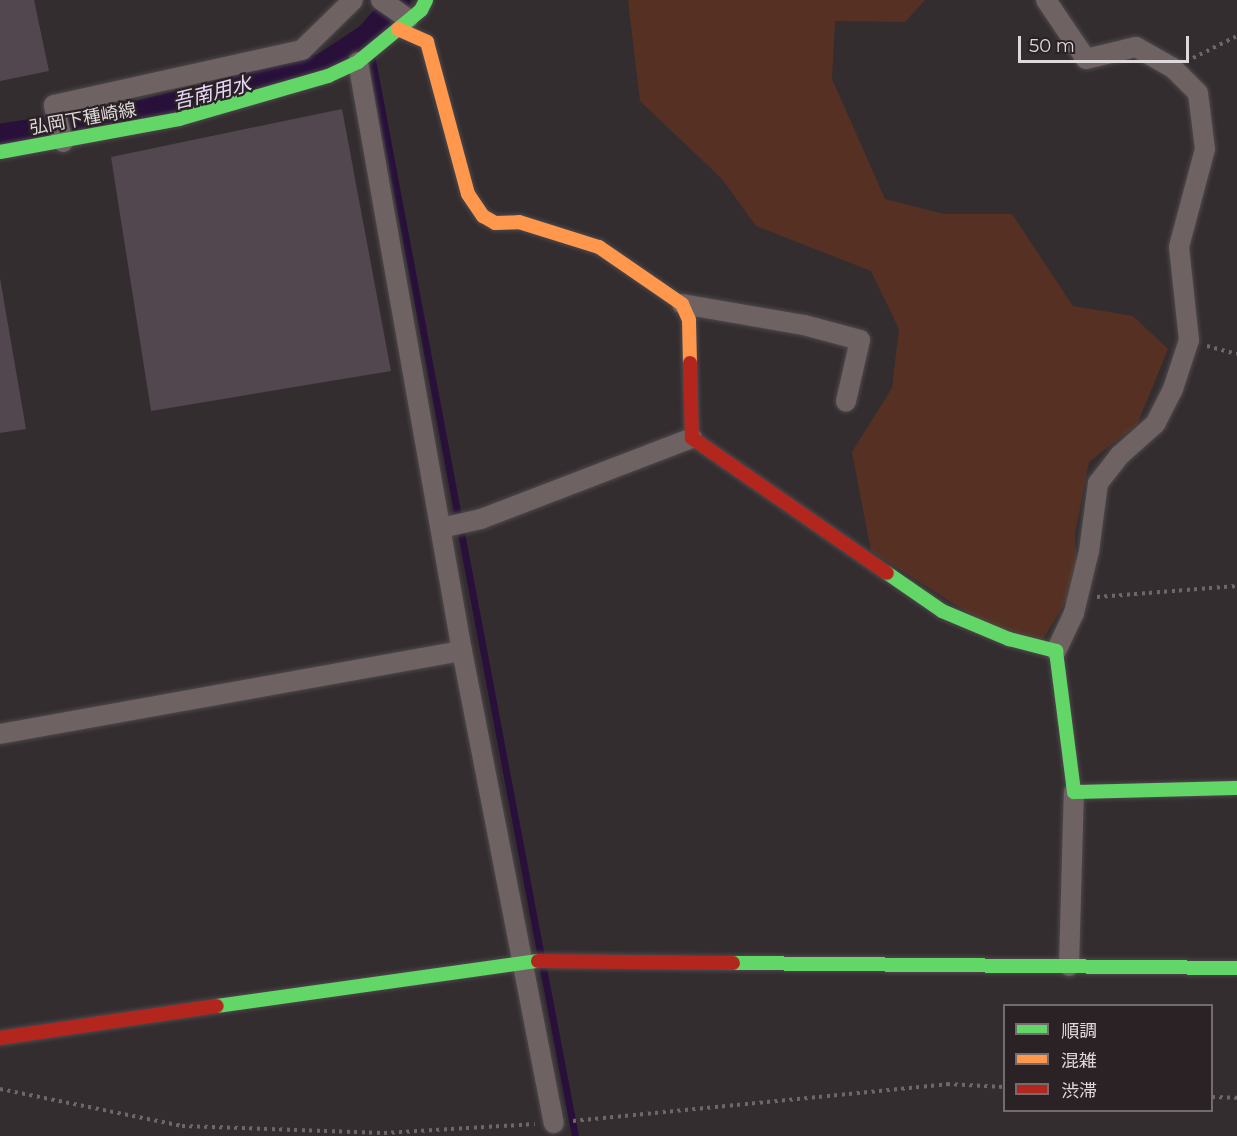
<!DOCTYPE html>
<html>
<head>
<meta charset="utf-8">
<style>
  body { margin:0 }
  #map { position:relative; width:1237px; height:1136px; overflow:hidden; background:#332d30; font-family:Montserrat,"Noto Sans JP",sans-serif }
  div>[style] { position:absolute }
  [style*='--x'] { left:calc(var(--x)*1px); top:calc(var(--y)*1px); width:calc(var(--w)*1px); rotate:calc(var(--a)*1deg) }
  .green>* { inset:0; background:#563123 }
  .stream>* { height:7px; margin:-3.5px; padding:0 3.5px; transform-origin:3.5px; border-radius:3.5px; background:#28103b }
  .canal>* { height:24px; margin:-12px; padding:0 12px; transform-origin:12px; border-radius:12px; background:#28103b }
  .building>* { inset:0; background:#52464f }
  .path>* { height:4px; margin-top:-2px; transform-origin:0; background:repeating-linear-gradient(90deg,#706667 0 3px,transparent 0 7.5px) }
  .roads { filter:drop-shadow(0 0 2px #4e494b) drop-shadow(0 0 2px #4e494b) }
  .street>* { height:20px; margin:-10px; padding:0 10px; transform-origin:10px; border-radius:10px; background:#6f6263 }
  .fast>* { height:14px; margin:-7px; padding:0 7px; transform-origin:7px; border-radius:7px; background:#63d668 }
  .slow>* { height:14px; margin:-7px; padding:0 7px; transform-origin:7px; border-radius:7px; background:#ff974d }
  .jam>* { height:14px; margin:-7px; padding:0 7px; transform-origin:7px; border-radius:7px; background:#b3261e }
  span { translate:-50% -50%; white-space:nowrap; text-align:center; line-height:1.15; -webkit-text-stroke:4.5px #2b2225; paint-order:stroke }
  .street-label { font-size:18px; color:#dfd9db }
  .water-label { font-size:20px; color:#e7d8f9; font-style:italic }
  .legend { position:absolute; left:1003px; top:1004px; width:210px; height:108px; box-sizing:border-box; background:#2b2225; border:2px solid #736b6e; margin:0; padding:8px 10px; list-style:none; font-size:18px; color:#dfd9db }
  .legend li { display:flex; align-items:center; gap:12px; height:30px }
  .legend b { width:30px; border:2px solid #736b6e }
  .scale { position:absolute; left:1018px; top:36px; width:171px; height:27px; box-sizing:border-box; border:3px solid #dfd9db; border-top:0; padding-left:8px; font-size:18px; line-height:21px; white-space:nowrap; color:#dfd9db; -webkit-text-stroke:4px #2b2225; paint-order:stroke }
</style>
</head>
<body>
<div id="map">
  <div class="green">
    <div style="clip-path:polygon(628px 0,925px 0,905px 22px,835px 21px,832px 79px,885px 199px,944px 214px,1012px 214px,1073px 306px,1133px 316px,1168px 349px,1137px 425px,1089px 462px,1075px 534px,1078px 581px,1041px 643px,998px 632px,871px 551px,852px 452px,892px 388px,899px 329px,871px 271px,756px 226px,722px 179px,640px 101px)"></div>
  </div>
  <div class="stream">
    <div style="--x:372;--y:60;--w:913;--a:79.33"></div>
    <div style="--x:543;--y:968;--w:171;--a:79.2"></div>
  </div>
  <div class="canal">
    <div style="--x:0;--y:136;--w:131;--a:-9.2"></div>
    <div style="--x:129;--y:115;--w:200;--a:-14.5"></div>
    <div style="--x:323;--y:65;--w:53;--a:-33.4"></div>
    <div style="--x:367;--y:36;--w:48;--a:-48.4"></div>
  </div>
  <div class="building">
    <div style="clip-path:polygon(0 0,34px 0,49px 71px,0 81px)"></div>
    <div style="clip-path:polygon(342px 109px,391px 371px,151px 411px,111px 157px)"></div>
    <div style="clip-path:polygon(0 278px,26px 429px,0 433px)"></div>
  </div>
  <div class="path">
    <div style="--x:1193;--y:58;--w:49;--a:-26.6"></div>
    <div style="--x:1207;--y:346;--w:31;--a:15"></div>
    <div style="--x:1097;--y:597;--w:140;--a:-4.5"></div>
    <div style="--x:0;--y:1089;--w:186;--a:11.5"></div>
    <div style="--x:182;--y:1126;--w:202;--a:2"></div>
    <div style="--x:384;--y:1133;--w:151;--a:-3.4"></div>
    <div style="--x:1212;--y:1097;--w:25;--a:2"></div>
    <div style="--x:573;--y:1121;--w:376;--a:-5.6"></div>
    <div style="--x:947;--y:1084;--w:57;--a:3"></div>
  </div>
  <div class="roads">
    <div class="street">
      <div style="--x:381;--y:0;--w:33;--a:35"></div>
      <div style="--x:1046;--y:0;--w:71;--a:55.9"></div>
      <div style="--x:1086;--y:59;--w:51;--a:-13.5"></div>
      <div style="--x:1136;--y:47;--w:43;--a:29.6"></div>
      <div style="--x:1173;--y:68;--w:35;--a:45"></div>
      <div style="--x:1198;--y:93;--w:56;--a:82.9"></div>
      <div style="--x:1205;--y:149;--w:101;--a:104.9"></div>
      <div style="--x:1179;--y:247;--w:94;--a:83.9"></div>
      <div style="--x:1189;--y:340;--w:52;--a:108.1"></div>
      <div style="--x:1173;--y:389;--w:39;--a:117"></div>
      <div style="--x:1155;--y:424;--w:47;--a:138.5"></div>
      <div style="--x:1120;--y:455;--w:36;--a:128"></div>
      <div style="--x:1098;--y:483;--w:69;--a:97.5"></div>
      <div style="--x:1089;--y:551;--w:64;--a:103.6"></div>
      <div style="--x:1074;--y:613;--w:42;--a:115.3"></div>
      <div style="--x:358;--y:62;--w:598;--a:79.99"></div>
      <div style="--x:462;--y:651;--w:481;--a:79"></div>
      <div style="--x:63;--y:142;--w:38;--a:-104"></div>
      <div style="--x:54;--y:105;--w:254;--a:-12.5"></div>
      <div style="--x:302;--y:50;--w:71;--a:-44.4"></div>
      <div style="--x:682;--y:304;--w:124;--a:9.8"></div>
      <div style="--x:804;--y:325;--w:58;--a:15"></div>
      <div style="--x:860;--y:340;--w:63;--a:102.9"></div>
      <div style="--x:441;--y:528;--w:41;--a:-12.7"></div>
      <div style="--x:481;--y:519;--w:226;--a:-21"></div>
      <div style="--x:0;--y:734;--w:469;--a:-10.2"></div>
      <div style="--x:1069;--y:966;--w:174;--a:-88.4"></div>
    </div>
    <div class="fast">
      <div style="--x:0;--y:152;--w:182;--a:-10.4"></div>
      <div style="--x:179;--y:119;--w:155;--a:-16.1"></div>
      <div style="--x:328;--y:76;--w:33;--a:-25"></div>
      <div style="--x:358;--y:62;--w:82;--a:-39.5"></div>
      <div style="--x:421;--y:10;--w:11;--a:-63"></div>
      <div style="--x:887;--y:573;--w:67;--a:34.6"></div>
      <div style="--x:942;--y:611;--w:73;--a:22.7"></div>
      <div style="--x:1009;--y:639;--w:49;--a:14.3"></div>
      <div style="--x:1056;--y:651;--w:142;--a:82.7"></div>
      <div style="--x:1074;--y:792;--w:163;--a:-1.4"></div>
      <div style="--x:733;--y:963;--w:504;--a:0.57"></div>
      <div style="--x:217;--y:1006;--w:324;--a:-8"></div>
    </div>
    <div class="slow">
      <div style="--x:398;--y:29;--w:32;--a:24"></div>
      <div style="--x:427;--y:42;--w:157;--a:74.9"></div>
      <div style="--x:468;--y:194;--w:27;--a:56"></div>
      <div style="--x:483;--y:216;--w:14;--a:30"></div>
      <div style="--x:495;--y:223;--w:24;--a:-2"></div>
      <div style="--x:519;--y:222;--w:84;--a:17.4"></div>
      <div style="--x:599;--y:247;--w:101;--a:34.5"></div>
      <div style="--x:682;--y:304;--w:17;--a:66"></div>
      <div style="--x:689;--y:320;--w:43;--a:88.7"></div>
    </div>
    <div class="jam">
      <div style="--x:690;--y:363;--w:75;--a:88.5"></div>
      <div style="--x:692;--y:438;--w:237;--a:34.7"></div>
      <div style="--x:538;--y:961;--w:195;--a:0.6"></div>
      <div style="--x:0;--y:1038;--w:219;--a:-8.4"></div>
    </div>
  </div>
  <div class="street-label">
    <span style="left:83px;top:119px;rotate:-10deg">弘岡下種崎線</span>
  </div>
  <div class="water-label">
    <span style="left:212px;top:93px;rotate:-14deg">吾南用水</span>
  </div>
  <ul class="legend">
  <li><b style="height:8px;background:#63d668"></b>順調</li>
  <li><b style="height:8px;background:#ff974d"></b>混雑</li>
  <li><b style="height:8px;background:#b3261e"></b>渋滞</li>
  </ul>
  <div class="scale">50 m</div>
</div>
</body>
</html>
